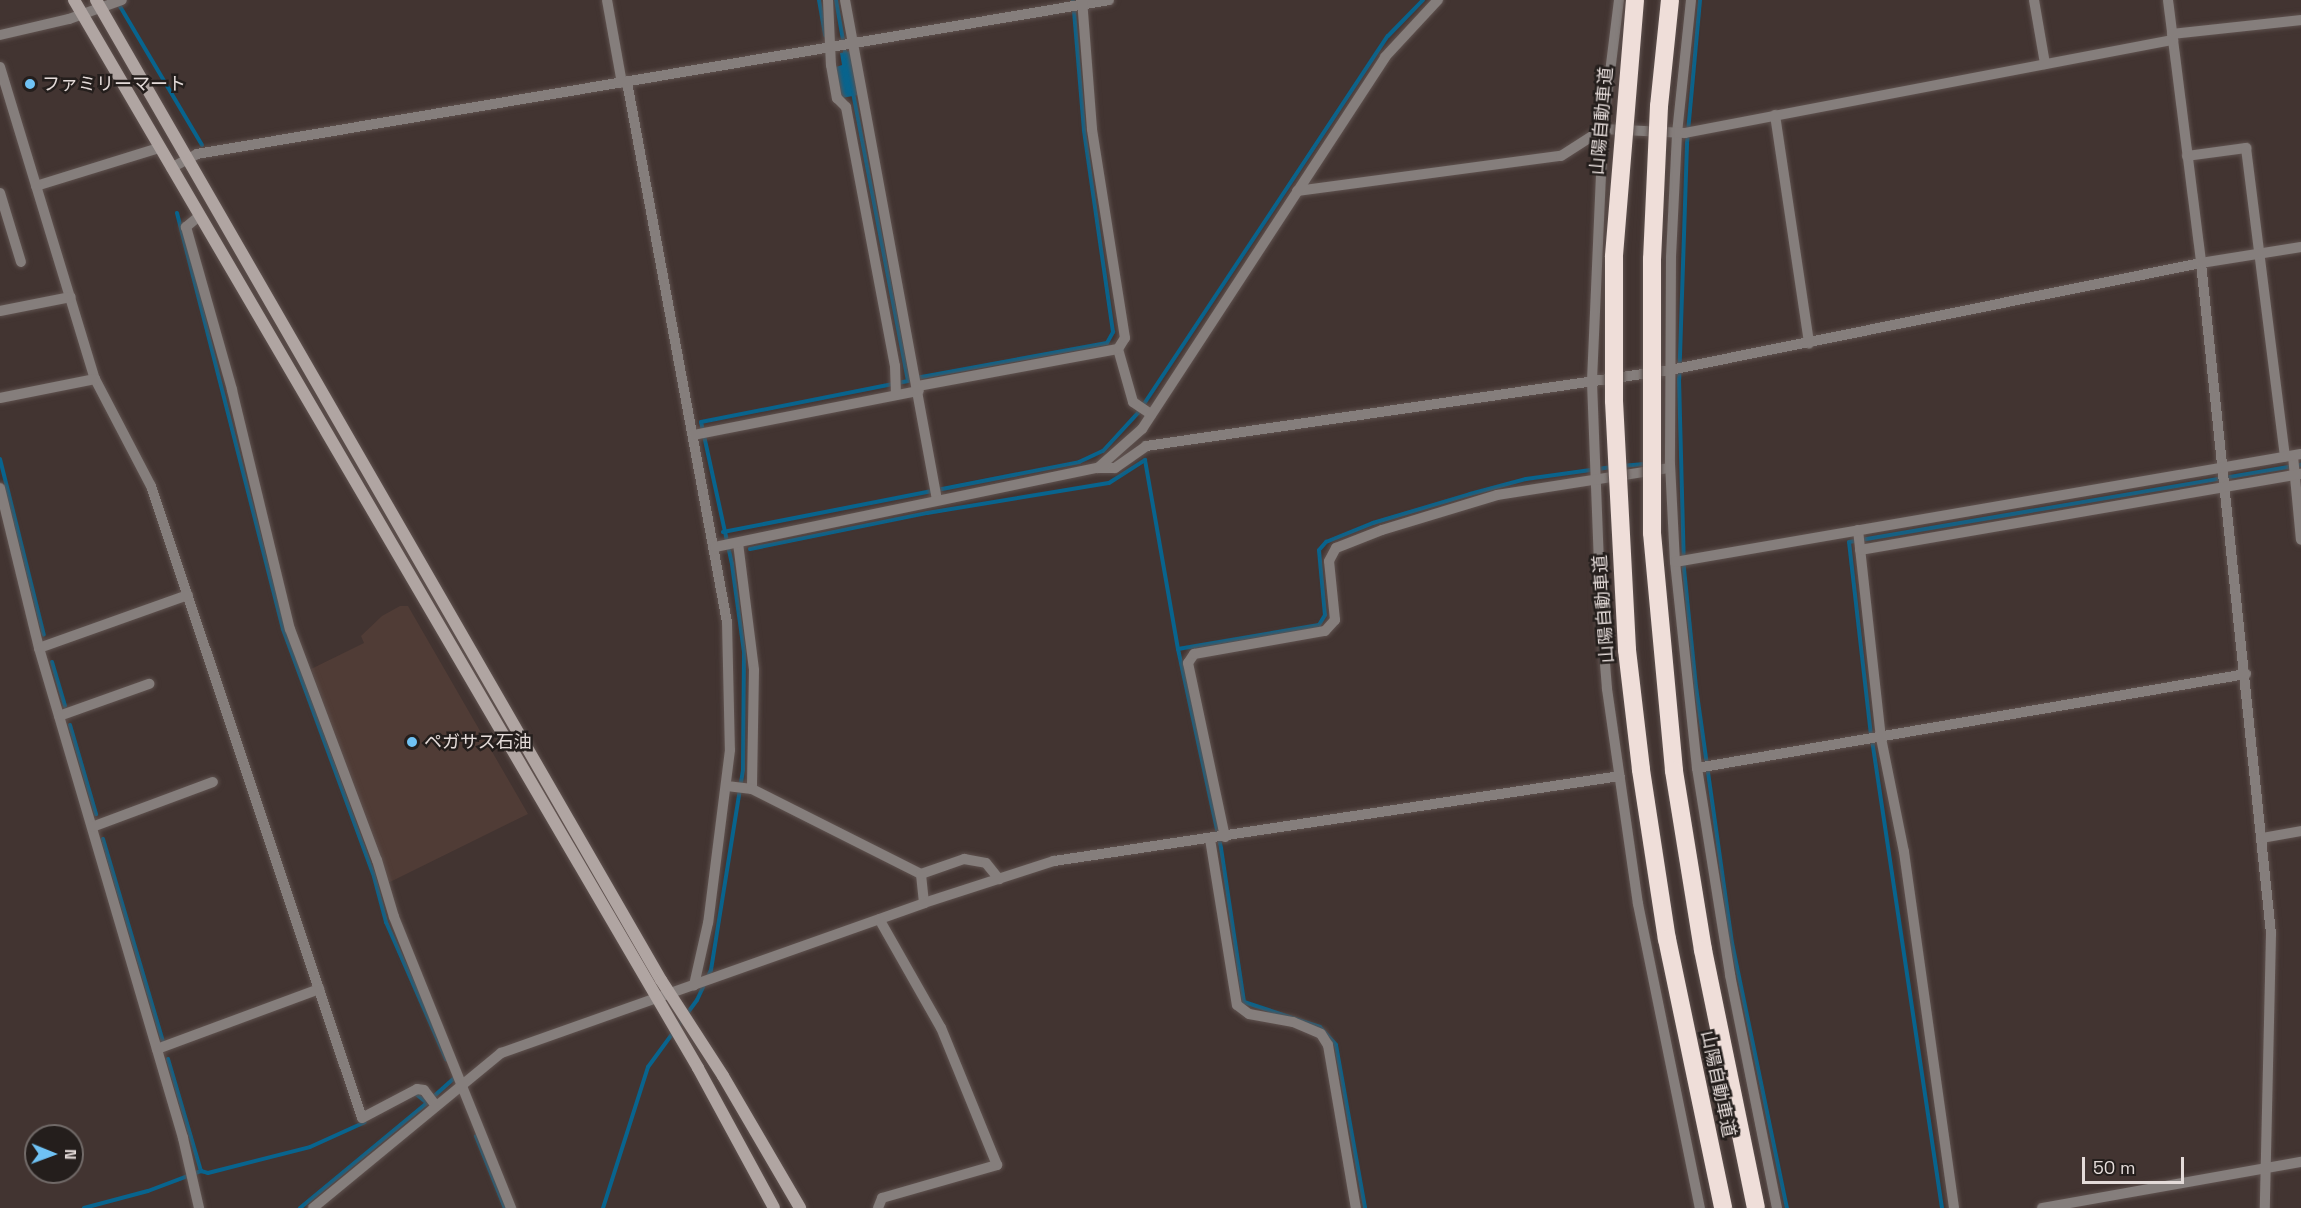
<!DOCTYPE html>
<html>
<head>
<meta charset="utf-8">
<style>
  body { margin:0 }
  #map { position:relative; width:2301px; height:1208px; overflow:hidden; background:#423431; font-family:"Space Grotesk","Noto Sans JP",sans-serif }
  div>[style] { position:absolute }
  [style*='--x'] { left:calc(var(--x)*1px); top:calc(var(--y)*1px); width:calc(var(--w)*1px); rotate:calc(var(--a)*1deg) }
  .built>* { inset:0; background:#503c36 }
  .water>* { inset:0; background:#08648e }
  .stream>* { height:4px; margin:-2px; padding:0 2px; transform-origin:2px; border-radius:2px; background:#08648e }
  .roads { filter:drop-shadow(0 0 2px #5f524f) drop-shadow(0 0 2px #5f524f) }
  .street>* { height:10px; margin:-5px; padding:0 5px; transform-origin:5px; border-radius:5px; background:#857e7c }
  .secondary>* { height:12px; margin:-6px; padding:0 6px; transform-origin:6px; border-radius:6px; background:#b0a5a2 }
  .bridges { filter:drop-shadow(0 0 2px #5f524f) drop-shadow(0 0 2px #5f524f) }
  .highway-bridge>* { height:18px; margin:-9px; padding:0 9px; transform-origin:9px; border-radius:9px; background:#efded9 }
  .dots>* { width:16px; height:16px; translate:-50% -50%; box-sizing:border-box; border:3px solid #241e1c; border-radius:50% }
  span { translate:-50% -50%; white-space:nowrap; text-align:center; line-height:1.15; -webkit-text-stroke:5px #241e1c; paint-order:stroke }
  .poi-label { font-size:18px; color:#e4dbd9 }
  .left { translate:0 -50%; text-align:left }
  .street-label { font-size:18px; color:#e4dbd9 }
  .north { position:absolute; left:24px; top:1124px; width:60px; height:60px; box-sizing:border-box; background:#241e1c; border:2px solid #716a68; border-radius:50%; rotate:91deg; font-size:16px; font-weight:700; line-height:24px; text-align:center; color:#e4dbd9 }
  .north::after { content:''; display:block; margin:auto; width:21px; height:27px; background:#6fc2f4; clip-path:polygon(50% 0,100% 100%,50% 72%,0 100%) }
  .scale { position:absolute; left:2082px; top:1157px; width:102px; height:27px; box-sizing:border-box; border:3px solid #e4dbd9; border-top:0; padding-left:8px; font-size:18px; line-height:21px; white-space:nowrap; color:#e4dbd9; -webkit-text-stroke:4px #241e1c; paint-order:stroke }
</style>
</head>
<body>
<div id="map">
  <div class="built">
    <div style="clip-path:polygon(400px 606px,408px 606px,528px 814px,388px 883px,311px 669px,364px 643px,361px 636px,382px 616px)"></div>
  </div>
  <div class="water">
    <div style="clip-path:polygon(850px 51px,858px 95px,842px 98px,836px 67px,842px 65px,840px 53px)"></div>
  </div>
  <div class="stream">
    <div style="--x:819;--y:0;--w:36;--a:80"></div>
    <div style="--x:836;--y:0;--w:58;--a:80"></div>
    <div style="--x:1700;--y:0;--w:145;--a:95.2"></div>
    <div style="--x:1687;--y:144;--w:235;--a:91.9"></div>
    <div style="--x:1679;--y:379;--w:190;--a:88.5"></div>
    <div style="--x:1684;--y:569;--w:119;--a:84.2"></div>
    <div style="--x:1696;--y:687;--w:259;--a:82"></div>
    <div style="--x:1732;--y:943;--w:271;--a:78.3"></div>
    <div style="--x:118;--y:3;--w:165;--a:59.4"></div>
    <div style="--x:177;--y:213;--w:429;--a:75.7"></div>
    <div style="--x:283;--y:629;--w:260;--a:69.8"></div>
    <div style="--x:373;--y:873;--w:51;--a:75.1"></div>
    <div style="--x:386;--y:922;--w:150;--a:66.3"></div>
    <div style="--x:916;--y:378;--w:194;--a:-10.4"></div>
    <div style="--x:1107;--y:343;--w:13;--a:-61"></div>
    <div style="--x:1113;--y:332;--w:204;--a:-98.2"></div>
    <div style="--x:1084;--y:130;--w:130;--a:-94.8"></div>
    <div style="--x:0;--y:459;--w:181;--a:76"></div>
    <div style="--x:1622;--y:466;--w:25;--a:-5"></div>
    <div style="--x:723;--y:532;--w:363;--a:-11.1"></div>
    <div style="--x:1079;--y:462;--w:26;--a:-25"></div>
    <div style="--x:1103;--y:451;--w:52;--a:-47.4"></div>
    <div style="--x:1138;--y:413;--w:452;--a:-56.5"></div>
    <div style="--x:1388;--y:36;--w:50;--a:-45.8"></div>
    <div style="--x:750;--y:549;--w:181;--a:-11.5"></div>
    <div style="--x:927;--y:513;--w:184;--a:-9.4"></div>
    <div style="--x:1109;--y:483;--w:43;--a:-32.6"></div>
    <div style="--x:1145;--y:460;--w:192;--a:80.1"></div>
    <div style="--x:1178;--y:649;--w:204;--a:77.8"></div>
    <div style="--x:1221;--y:848;--w:156;--a:81.5"></div>
    <div style="--x:1244;--y:1002;--w:80;--a:18.2"></div>
    <div style="--x:1320;--y:1027;--w:24;--a:48"></div>
    <div style="--x:1336;--y:1045;--w:166;--a:79.9"></div>
    <div style="--x:1178;--y:649;--w:143;--a:-9.7"></div>
    <div style="--x:1319;--y:625;--w:12;--a:-59"></div>
    <div style="--x:1325;--y:615;--w:65;--a:-95.3"></div>
    <div style="--x:1319;--y:550;--w:11;--a:-49"></div>
    <div style="--x:1326;--y:542;--w:51;--a:-22"></div>
    <div style="--x:1373;--y:523;--w:101;--a:-16.6"></div>
    <div style="--x:1470;--y:494;--w:58;--a:-15"></div>
    <div style="--x:1526;--y:479;--w:87;--a:-7.9"></div>
    <div style="--x:52;--y:662;--w:46;--a:73.5"></div>
    <div style="--x:70;--y:725;--w:93;--a:73.7"></div>
    <div style="--x:103;--y:839;--w:212;--a:73.5"></div>
    <div style="--x:168;--y:1059;--w:117;--a:73.6"></div>
    <div style="--x:416;--y:1094;--w:14;--a:39"></div>
    <div style="--x:432;--y:1098;--w:30;--a:-42"></div>
    <div style="--x:476;--y:1136;--w:78;--a:68.1"></div>
    <div style="--x:84;--y:1208;--w:66;--a:-14.9"></div>
    <div style="--x:148;--y:1191;--w:57;--a:-20.7"></div>
    <div style="--x:201;--y:1171;--w:7;--a:16"></div>
    <div style="--x:208;--y:1173;--w:105;--a:-14.3"></div>
    <div style="--x:310;--y:1147;--w:60;--a:-24.4"></div>
    <div style="--x:300;--y:1208;--w:165;--a:-39.6"></div>
    <div style="--x:603;--y:1208;--w:148;--a:-72.3"></div>
    <div style="--x:648;--y:1067;--w:83;--a:-53.8"></div>
    <div style="--x:697;--y:1000;--w:33;--a:-65"></div>
    <div style="--x:711;--y:970;--w:203;--a:-80.9"></div>
    <div style="--x:743;--y:770;--w:118;--a:-89.5"></div>
    <div style="--x:744;--y:652;--w:89;--a:-97.8"></div>
    <div style="--x:732;--y:564;--w:145;--a:-102.3"></div>
    <div style="--x:701;--y:422;--w:211;--a:-11.2"></div>
    <div style="--x:908;--y:381;--w:293;--a:-100.8"></div>
    <div style="--x:1942;--y:1208;--w:478;--a:-98.5"></div>
    <div style="--x:1871;--y:735;--w:194;--a:-96.5"></div>
    <div style="--x:1849;--y:542;--w:459;--a:-9.7"></div>
  </div>
  <div class="roads">
    <div class="street">
      <div style="--x:607;--y:0;--w:84;--a:79.8"></div>
      <div style="--x:828;--y:0;--w:65;--a:87.4"></div>
      <div style="--x:831;--y:65;--w:34;--a:80"></div>
      <div style="--x:837;--y:98;--w:13;--a:45"></div>
      <div style="--x:846;--y:107;--w:264;--a:79.3"></div>
      <div style="--x:895;--y:366;--w:26;--a:88"></div>
      <div style="--x:845;--y:0;--w:508;--a:79.57"></div>
      <div style="--x:1619;--y:0;--w:130;--a:97.1"></div>
      <div style="--x:1603;--y:129;--w:253;--a:92.5"></div>
      <div style="--x:1592;--y:382;--w:232;--a:87.8"></div>
      <div style="--x:1601;--y:614;--w:75;--a:85.4"></div>
      <div style="--x:1607;--y:689;--w:217;--a:81.8"></div>
      <div style="--x:1638;--y:904;--w:310;--a:78.5"></div>
      <div style="--x:1691;--y:0;--w:135;--a:96"></div>
      <div style="--x:1677;--y:134;--w:123;--a:92.8"></div>
      <div style="--x:1671;--y:257;--w:207;--a:90.3"></div>
      <div style="--x:1670;--y:464;--w:98;--a:87.1"></div>
      <div style="--x:1675;--y:562;--w:207;--a:83.9"></div>
      <div style="--x:1697;--y:768;--w:210;--a:80.9"></div>
      <div style="--x:1730;--y:975;--w:238;--a:78.6"></div>
      <div style="--x:2034;--y:0;--w:65;--a:80.2"></div>
      <div style="--x:2168;--y:0;--w:265;--a:82.8"></div>
      <div style="--x:2201;--y:263;--w:675;--a:84.04"></div>
      <div style="--x:2271;--y:934;--w:274;--a:91.3"></div>
      <div style="--x:2172;--y:34;--w:130;--a:-6.2"></div>
      <div style="--x:0;--y:35;--w:71;--a:-13.1"></div>
      <div style="--x:69;--y:19;--w:56;--a:-19.7"></div>
      <div style="--x:0;--y:67;--w:326;--a:73.1"></div>
      <div style="--x:95;--y:379;--w:121;--a:62.4"></div>
      <div style="--x:151;--y:486;--w:666;--a:71.54"></div>
      <div style="--x:362;--y:1118;--w:62;--a:-27.8"></div>
      <div style="--x:417;--y:1089;--w:7;--a:8"></div>
      <div style="--x:424;--y:1090;--w:20;--a:53"></div>
      <div style="--x:627;--y:82;--w:549;--a:79.51"></div>
      <div style="--x:727;--y:622;--w:128;--a:88.7"></div>
      <div style="--x:730;--y:750;--w:174;--a:97.2"></div>
      <div style="--x:708;--y:923;--w:64;--a:102.7"></div>
      <div style="--x:1775;--y:115;--w:231;--a:81.5"></div>
      <div style="--x:2187;--y:156;--w:60;--a:-7.7"></div>
      <div style="--x:2246;--y:148;--w:311;--a:82.8"></div>
      <div style="--x:171;--y:168;--w:30;--a:-28"></div>
      <div style="--x:197;--y:154;--w:925;--a:-9.58"></div>
      <div style="--x:36;--y:186;--w:129;--a:-17.2"></div>
      <div style="--x:1297;--y:191;--w:266;--a:-7.6"></div>
      <div style="--x:1561;--y:156;--w:50;--a:-32.7"></div>
      <div style="--x:1603;--y:129;--w:82;--a:2.8"></div>
      <div style="--x:1685;--y:133;--w:497;--a:-10.8"></div>
      <div style="--x:0;--y:193;--w:72;--a:73.1"></div>
      <div style="--x:198;--y:217;--w:16;--a:140"></div>
      <div style="--x:186;--y:227;--w:169;--a:74.2"></div>
      <div style="--x:232;--y:390;--w:246;--a:76.4"></div>
      <div style="--x:290;--y:629;--w:247;--a:69.4"></div>
      <div style="--x:377;--y:860;--w:59;--a:73.4"></div>
      <div style="--x:394;--y:917;--w:314;--a:68.1"></div>
      <div style="--x:0;--y:311;--w:72;--a:-11.2"></div>
      <div style="--x:1118;--y:349;--w:55;--a:74.2"></div>
      <div style="--x:1133;--y:402;--w:22;--a:34"></div>
      <div style="--x:918;--y:386;--w:203;--a:-10.5"></div>
      <div style="--x:1118;--y:349;--w:13;--a:-58"></div>
      <div style="--x:1125;--y:338;--w:212;--a:-99"></div>
      <div style="--x:1092;--y:129;--w:129;--a:-94.4"></div>
      <div style="--x:0;--y:398;--w:97;--a:-11.3"></div>
      <div style="--x:694;--y:435;--w:229;--a:-11.1"></div>
      <div style="--x:2293;--y:456;--w:84;--a:84.6"></div>
      <div style="--x:1098;--y:468;--w:59;--a:-41.6"></div>
      <div style="--x:1142;--y:429;--w:444;--a:-56.8"></div>
      <div style="--x:1385;--y:57;--w:78;--a:-47.1"></div>
      <div style="--x:0;--y:488;--w:165;--a:76.3"></div>
      <div style="--x:39;--y:648;--w:511;--a:73.62"></div>
      <div style="--x:183;--y:1138;--w:72;--a:77.1"></div>
      <div style="--x:1858;--y:530;--w:209;--a:83.7"></div>
      <div style="--x:1881;--y:738;--w:116;--a:78.6"></div>
      <div style="--x:1904;--y:852;--w:359;--a:82"></div>
      <div style="--x:738;--y:543;--w:128;--a:82.8"></div>
      <div style="--x:754;--y:670;--w:119;--a:91"></div>
      <div style="--x:715;--y:547;--w:391;--a:-11.7"></div>
      <div style="--x:1098;--y:468;--w:17;--a:0"></div>
      <div style="--x:1115;--y:468;--w:38;--a:-35"></div>
      <div style="--x:1146;--y:446;--w:529;--a:-8.25"></div>
      <div style="--x:1670;--y:370;--w:542;--a:-11.39"></div>
      <div style="--x:2201;--y:263;--w:101;--a:-9.1"></div>
      <div style="--x:1860;--y:550;--w:448;--a:-9.8"></div>
      <div style="--x:1675;--y:562;--w:635;--a:-9.79"></div>
      <div style="--x:39;--y:648;--w:158;--a:-19.6"></div>
      <div style="--x:59;--y:716;--w:96;--a:-19.6"></div>
      <div style="--x:1697;--y:768;--w:557;--a:-9.72"></div>
      <div style="--x:727;--y:786;--w:25;--a:7"></div>
      <div style="--x:752;--y:789;--w:189;--a:26.7"></div>
      <div style="--x:92;--y:827;--w:129;--a:-20.4"></div>
      <div style="--x:1225;--y:837;--w:178;--a:-102"></div>
      <div style="--x:1188;--y:663;--w:11;--a:-56"></div>
      <div style="--x:1194;--y:654;--w:133;--a:-10"></div>
      <div style="--x:1325;--y:631;--w:15;--a:-48"></div>
      <div style="--x:1335;--y:620;--w:59;--a:-95.8"></div>
      <div style="--x:1329;--y:561;--w:15;--a:-62"></div>
      <div style="--x:1336;--y:548;--w:49;--a:-21.4"></div>
      <div style="--x:1382;--y:530;--w:120;--a:-16.9"></div>
      <div style="--x:1497;--y:495;--w:175;--a:-8.9"></div>
      <div style="--x:2262;--y:838;--w:40;--a:-10"></div>
      <div style="--x:1210;--y:839;--w:168;--a:80.8"></div>
      <div style="--x:1237;--y:1005;--w:15;--a:37"></div>
      <div style="--x:1249;--y:1014;--w:45;--a:10.3"></div>
      <div style="--x:1293;--y:1022;--w:30;--a:23"></div>
      <div style="--x:1321;--y:1034;--w:13;--a:58"></div>
      <div style="--x:1328;--y:1045;--w:165;--a:80.3"></div>
      <div style="--x:924;--y:903;--w:29;--a:-96"></div>
      <div style="--x:921;--y:874;--w:46;--a:-19.2"></div>
      <div style="--x:964;--y:859;--w:22;--a:10"></div>
      <div style="--x:986;--y:863;--w:21;--a:51"></div>
      <div style="--x:157;--y:1049;--w:173;--a:-20.3"></div>
      <div style="--x:313;--y:1208;--w:244;--a:-39.5"></div>
      <div style="--x:501;--y:1053;--w:449;--a:-19.5"></div>
      <div style="--x:924;--y:903;--w:137;--a:-17.9"></div>
      <div style="--x:1054;--y:861;--w:572;--a:-8.54"></div>
      <div style="--x:878;--y:1208;--w:11;--a:-68"></div>
      <div style="--x:882;--y:1198;--w:120;--a:-16"></div>
      <div style="--x:997;--y:1165;--w:148;--a:-112.2"></div>
      <div style="--x:941;--y:1028;--w:125;--a:-119.6"></div>
      <div style="--x:2042;--y:1208;--w:263;--a:-10.1"></div>
    </div>
    <div class="secondary">
      <div style="--x:74;--y:0;--w:1237;--a:59.7"></div>
      <div style="--x:698;--y:1068;--w:159;--a:61.5"></div>
      <div style="--x:96;--y:0;--w:1131;--a:60.04"></div>
      <div style="--x:661;--y:980;--w:114;--a:57.1"></div>
      <div style="--x:723;--y:1076;--w:153;--a:59.7"></div>
    </div>
  </div>
  <div class="bridges">
    <div class="highway-bridge">
      <div style="--x:1635;--y:0;--w:258;--a:94.7"></div>
      <div style="--x:1614;--y:257;--w:144;--a:90"></div>
      <div style="--x:1614;--y:401;--w:249;--a:87"></div>
      <div style="--x:1627;--y:650;--w:121;--a:83.3"></div>
      <div style="--x:1641;--y:770;--w:171;--a:81.3"></div>
      <div style="--x:1667;--y:939;--w:275;--a:78.2"></div>
      <div style="--x:1670;--y:0;--w:107;--a:95.9"></div>
      <div style="--x:1659;--y:106;--w:153;--a:92.6"></div>
      <div style="--x:1652;--y:259;--w:274;--a:90"></div>
      <div style="--x:1652;--y:533;--w:239;--a:84.7"></div>
      <div style="--x:1674;--y:771;--w:181;--a:80.8"></div>
      <div style="--x:1703;--y:950;--w:263;--a:78.4"></div>
    </div>
  </div>
  <div class="dots">
    <div style="left:30px;top:84px;background:#6fc2f4"></div>
    <div style="left:412px;top:742px;background:#6fc2f4"></div>
  </div>
  <div class="poi-label">
    <span class="left" style="left:42px;top:84px">ファミリーマート</span>
    <span class="left" style="left:424px;top:742px">ペガサス石油</span>
  </div>
  <div class="street-label">
    <span style="left:1602px;top:121px;rotate:-85deg">山陽自動車道</span>
    <span style="left:1604px;top:609px;rotate:-94deg">山陽自動車道</span>
    <span style="left:1718px;top:1084px;rotate:78deg">山陽自動車道</span>
  </div>
  <div class="north">N</div>
  <div class="scale">50 m</div>
</div>
</body>
</html>
